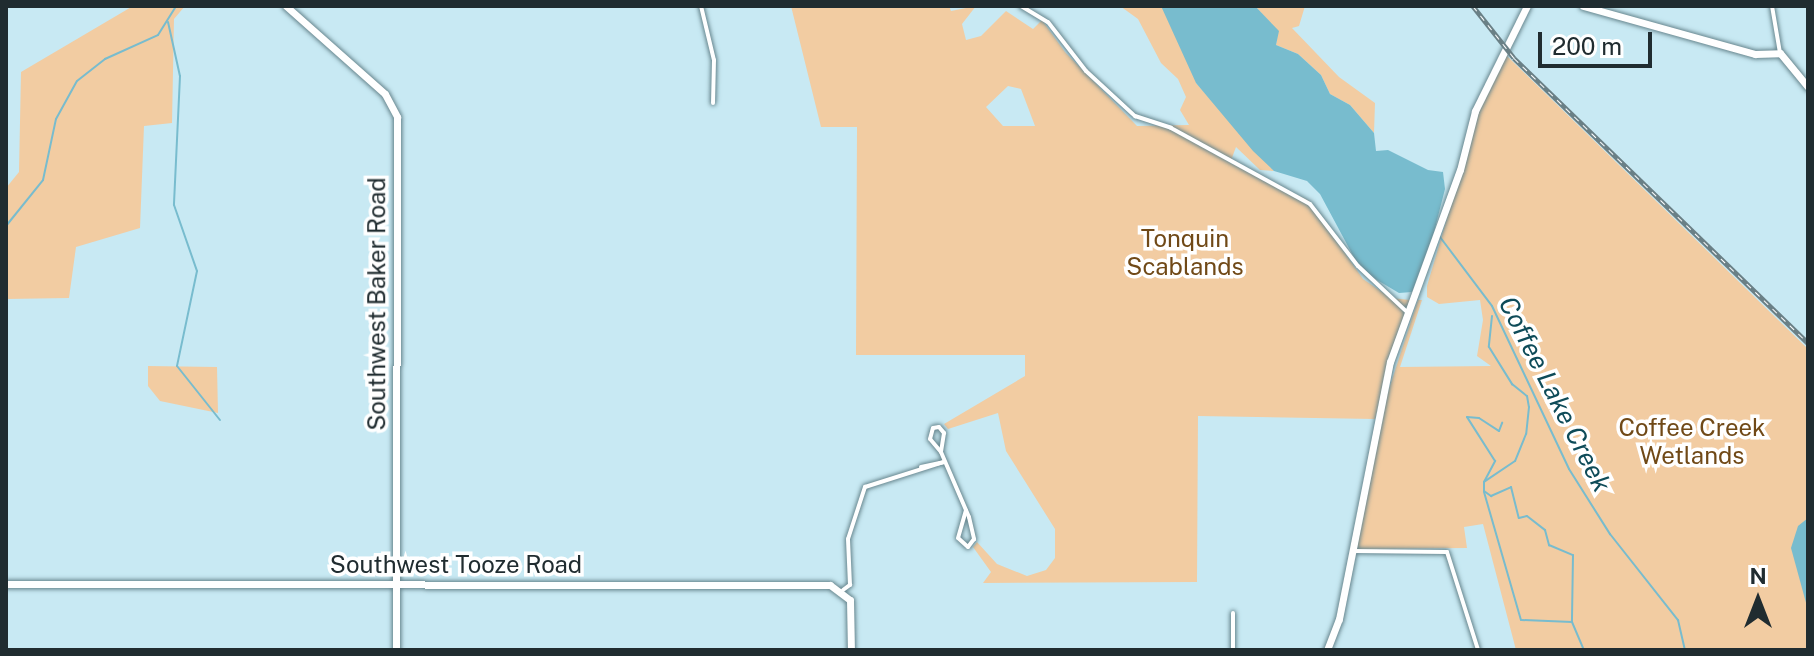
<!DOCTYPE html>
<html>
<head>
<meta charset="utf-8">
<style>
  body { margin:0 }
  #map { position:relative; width:1814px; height:656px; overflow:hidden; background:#c8e9f3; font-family:"Public Sans",sans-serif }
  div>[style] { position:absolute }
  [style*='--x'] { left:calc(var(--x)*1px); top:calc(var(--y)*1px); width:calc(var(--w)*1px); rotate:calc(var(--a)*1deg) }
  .green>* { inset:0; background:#f2cca2 }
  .water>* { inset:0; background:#78bcce }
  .stream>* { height:2px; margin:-1px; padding:0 1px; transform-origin:1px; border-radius:1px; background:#78bcce }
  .roads { filter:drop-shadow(0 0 2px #67868e) drop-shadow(0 0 2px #67868e) }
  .street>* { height:4px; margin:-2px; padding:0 2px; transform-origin:2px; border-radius:2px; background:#fff }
  .secondary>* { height:7px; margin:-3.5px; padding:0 3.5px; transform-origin:3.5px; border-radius:3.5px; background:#fff }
  .rail>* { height:5px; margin-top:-2.5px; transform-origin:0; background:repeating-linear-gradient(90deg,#fff 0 6px,#6a8086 0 12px); box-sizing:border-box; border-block:2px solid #6a8086 }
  span { translate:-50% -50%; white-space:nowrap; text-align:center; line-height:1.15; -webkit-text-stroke:7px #fff; paint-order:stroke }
  .park-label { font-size:24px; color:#704917 }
  .street-label { font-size:24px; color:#202c30 }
  .water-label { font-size:26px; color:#0e4b58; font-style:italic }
  .frame { position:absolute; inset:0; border:8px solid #202c30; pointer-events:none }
  .north { position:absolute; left:1718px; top:560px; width:80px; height:80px; -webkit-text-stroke:6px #fff; paint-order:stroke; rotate:0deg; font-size:22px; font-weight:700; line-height:32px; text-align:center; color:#202c30 }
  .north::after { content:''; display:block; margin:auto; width:28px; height:36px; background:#202c30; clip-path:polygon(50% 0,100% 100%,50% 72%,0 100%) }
  .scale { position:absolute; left:1538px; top:32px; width:114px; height:36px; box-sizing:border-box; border:4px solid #202c30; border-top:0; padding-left:10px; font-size:24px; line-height:28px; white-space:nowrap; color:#202c30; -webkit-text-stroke:6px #fff; paint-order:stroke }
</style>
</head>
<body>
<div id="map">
  <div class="green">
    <div style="clip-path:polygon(133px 6px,185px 6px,174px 19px,172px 123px,144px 126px,140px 228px,76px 247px,69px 298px,6px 299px,6px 188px,19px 172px,21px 72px)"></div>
    <div style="clip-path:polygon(evenodd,791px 6px,949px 6px,951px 11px,976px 6px,962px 24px,966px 40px,981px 36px,1006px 11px,1033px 29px,1042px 20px,1065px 52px,1137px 126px,1189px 125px,1180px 110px,1186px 97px,1178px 79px,1161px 63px,1138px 19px,1120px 6px,1206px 6px,1196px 83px,1274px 171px,1260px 170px,1236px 147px,1230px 163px,1308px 200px,1363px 279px,1391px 298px,1410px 300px,1375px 419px,1198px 416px,1197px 582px,983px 583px,991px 572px,973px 547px,977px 542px,997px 564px,1027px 576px,1046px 570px,1055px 558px,1055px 529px,1006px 451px,998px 413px,948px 429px,944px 424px,1025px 376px,1025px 355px,856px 355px,857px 127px,821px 127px,791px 6px,1008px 86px,1021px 89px,1035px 126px,1003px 126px,986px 107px,1008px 86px)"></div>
    <div style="clip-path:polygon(1255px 6px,1305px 6px,1299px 26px,1292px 28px,1339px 77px,1375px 103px,1374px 133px,1350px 105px,1330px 94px,1321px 75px,1298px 54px,1276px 45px,1278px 31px)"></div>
    <div style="clip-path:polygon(1506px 55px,1808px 349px,1808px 650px,1516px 650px,1483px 524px,1464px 527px,1467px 548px,1355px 549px,1387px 395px,1418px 300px,1422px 300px,1400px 367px,1491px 366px,1477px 356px,1483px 320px,1480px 300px,1439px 304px,1427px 297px,1427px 286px,1479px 110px)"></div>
    <div style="clip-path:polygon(148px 366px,217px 367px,218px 413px,160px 401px,148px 386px)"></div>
  </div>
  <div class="water">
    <div style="clip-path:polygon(1161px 6px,1255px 6px,1279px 31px,1276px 45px,1298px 54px,1321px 75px,1330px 94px,1350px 105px,1374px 133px,1376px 151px,1388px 150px,1428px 170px,1443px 172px,1445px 189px,1434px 232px,1412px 292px,1399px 293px,1372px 277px,1357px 263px,1320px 194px,1307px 181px,1274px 171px,1253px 151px,1196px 83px)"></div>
    <div style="clip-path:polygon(1808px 518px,1808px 610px,1791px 548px,1798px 526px)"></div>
  </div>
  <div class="stream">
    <div style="--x:168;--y:22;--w:55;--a:77.5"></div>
    <div style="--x:180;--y:76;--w:129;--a:92.7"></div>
    <div style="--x:174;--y:205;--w:70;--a:70.8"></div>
    <div style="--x:197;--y:271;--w:97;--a:101.9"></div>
    <div style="--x:177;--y:366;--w:69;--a:51.5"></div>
    <div style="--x:6;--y:226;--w:59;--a:-51.2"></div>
    <div style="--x:43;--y:180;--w:62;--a:-78"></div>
    <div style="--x:56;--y:119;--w:43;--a:-61.1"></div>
    <div style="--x:77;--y:81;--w:36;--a:-38"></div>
    <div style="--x:105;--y:59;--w:58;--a:-24.4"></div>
    <div style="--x:158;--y:35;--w:34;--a:-58"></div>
    <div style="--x:1440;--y:237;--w:86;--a:53"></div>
    <div style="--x:1492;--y:306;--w:180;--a:64.7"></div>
    <div style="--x:1569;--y:469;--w:77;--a:57.8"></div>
    <div style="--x:1610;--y:534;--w:110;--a:51.7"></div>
    <div style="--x:1678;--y:620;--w:31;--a:77"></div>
    <div style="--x:1492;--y:316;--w:31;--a:96"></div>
    <div style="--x:1489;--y:347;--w:44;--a:58.1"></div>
    <div style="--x:1512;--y:384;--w:19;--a:39"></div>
    <div style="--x:1527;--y:396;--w:11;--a:80"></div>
    <div style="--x:1529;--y:407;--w:27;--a:96"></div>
    <div style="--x:1526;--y:434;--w:29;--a:112"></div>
    <div style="--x:1515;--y:461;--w:37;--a:146"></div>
    <div style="--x:1484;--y:482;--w:9;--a:90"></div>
    <div style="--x:1484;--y:491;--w:9;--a:36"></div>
    <div style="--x:1491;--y:496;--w:22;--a:-24"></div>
    <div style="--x:1511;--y:487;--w:32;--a:76"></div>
    <div style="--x:1519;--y:518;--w:8;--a:-14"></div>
    <div style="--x:1527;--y:516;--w:23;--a:38"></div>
    <div style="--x:1545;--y:530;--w:16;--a:75"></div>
    <div style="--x:1549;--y:545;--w:26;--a:23"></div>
    <div style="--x:1573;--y:555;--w:67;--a:90.9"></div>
    <div style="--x:1572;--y:622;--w:30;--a:67"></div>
    <div style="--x:1484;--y:482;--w:24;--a:-62"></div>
    <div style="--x:1495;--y:461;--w:52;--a:-122.5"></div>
    <div style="--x:1467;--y:417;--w:12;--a:5"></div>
    <div style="--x:1479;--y:418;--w:24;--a:33"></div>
    <div style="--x:1499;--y:431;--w:9;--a:-69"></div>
    <div style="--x:1484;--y:492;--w:133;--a:73.9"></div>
    <div style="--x:1521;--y:620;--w:51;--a:2.2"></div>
  </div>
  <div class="roads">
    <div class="street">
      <div style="--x:701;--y:6;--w:56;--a:76.5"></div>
      <div style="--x:714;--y:60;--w:43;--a:91.3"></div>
      <div style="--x:1021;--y:6;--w:31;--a:31"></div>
      <div style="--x:1048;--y:22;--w:62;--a:52.2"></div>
      <div style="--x:1086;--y:71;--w:67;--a:42.6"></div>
      <div style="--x:1135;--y:116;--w:38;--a:18"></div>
      <div style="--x:1171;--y:128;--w:158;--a:28.7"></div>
      <div style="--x:1310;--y:204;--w:78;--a:52.3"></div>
      <div style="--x:1358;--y:266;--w:67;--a:43.2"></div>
      <div style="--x:1772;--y:6;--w:48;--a:80.3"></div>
      <div style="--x:939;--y:427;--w:8;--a:50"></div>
      <div style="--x:944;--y:433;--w:19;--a:99"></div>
      <div style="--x:941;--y:452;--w:17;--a:-130"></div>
      <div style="--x:930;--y:439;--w:11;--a:-75"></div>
      <div style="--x:933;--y:428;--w:6;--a:-9"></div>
      <div style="--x:941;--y:452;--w:71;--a:66.7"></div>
      <div style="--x:969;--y:517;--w:23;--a:77"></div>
      <div style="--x:974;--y:539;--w:10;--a:127"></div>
      <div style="--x:968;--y:547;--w:13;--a:-138"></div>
      <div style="--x:958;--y:538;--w:29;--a:-74"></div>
      <div style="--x:921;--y:467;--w:24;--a:-12"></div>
      <div style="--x:1354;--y:551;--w:93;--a:0.6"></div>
      <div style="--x:1447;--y:552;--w:103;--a:72.4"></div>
      <div style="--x:843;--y:590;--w:9;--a:-36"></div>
      <div style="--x:850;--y:585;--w:46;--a:-92.5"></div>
      <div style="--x:848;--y:539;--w:55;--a:-71.9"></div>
      <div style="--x:865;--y:487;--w:83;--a:-17.6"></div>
      <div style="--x:1233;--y:613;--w:37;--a:90"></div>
    </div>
    <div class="secondary">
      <div style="--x:286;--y:6;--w:132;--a:41.6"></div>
      <div style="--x:385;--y:94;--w:26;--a:62"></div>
      <div style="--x:397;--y:117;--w:533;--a:90.11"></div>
      <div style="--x:1583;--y:6;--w:179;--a:15.6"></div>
      <div style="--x:1755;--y:54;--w:25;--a:-2"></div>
      <div style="--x:1780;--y:53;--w:44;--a:50.5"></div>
      <div style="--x:6;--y:584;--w:824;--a:0.07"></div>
      <div style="--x:830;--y:585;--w:25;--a:37"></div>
      <div style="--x:850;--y:600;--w:50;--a:88.9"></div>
      <div style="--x:1327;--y:650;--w:33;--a:-69"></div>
      <div style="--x:1339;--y:619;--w:262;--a:-78.8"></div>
      <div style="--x:1390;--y:362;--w:204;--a:-70"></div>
      <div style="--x:1460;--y:170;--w:61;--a:-75.7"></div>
      <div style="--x:1475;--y:111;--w:117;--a:-63.7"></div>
    </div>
  </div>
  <div class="rail">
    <div style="--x:1473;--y:6;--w:66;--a:51.7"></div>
    <div style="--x:1514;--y:58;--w:409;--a:44.1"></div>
  </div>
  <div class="park-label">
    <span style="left:1185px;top:253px">Tonquin<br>Scablands</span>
    <span style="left:1692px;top:442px">Coffee Creek<br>Wetlands</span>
  </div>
  <div class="street-label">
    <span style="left:377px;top:304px;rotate:-90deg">Southwest Baker Road</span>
    <span style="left:456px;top:565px">Southwest Tooze Road</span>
  </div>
  <div class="water-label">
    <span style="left:1555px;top:394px;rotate:63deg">Coffee Lake Creek</span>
  </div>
  <div class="frame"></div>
  <div class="north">N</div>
  <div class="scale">200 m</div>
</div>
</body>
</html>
